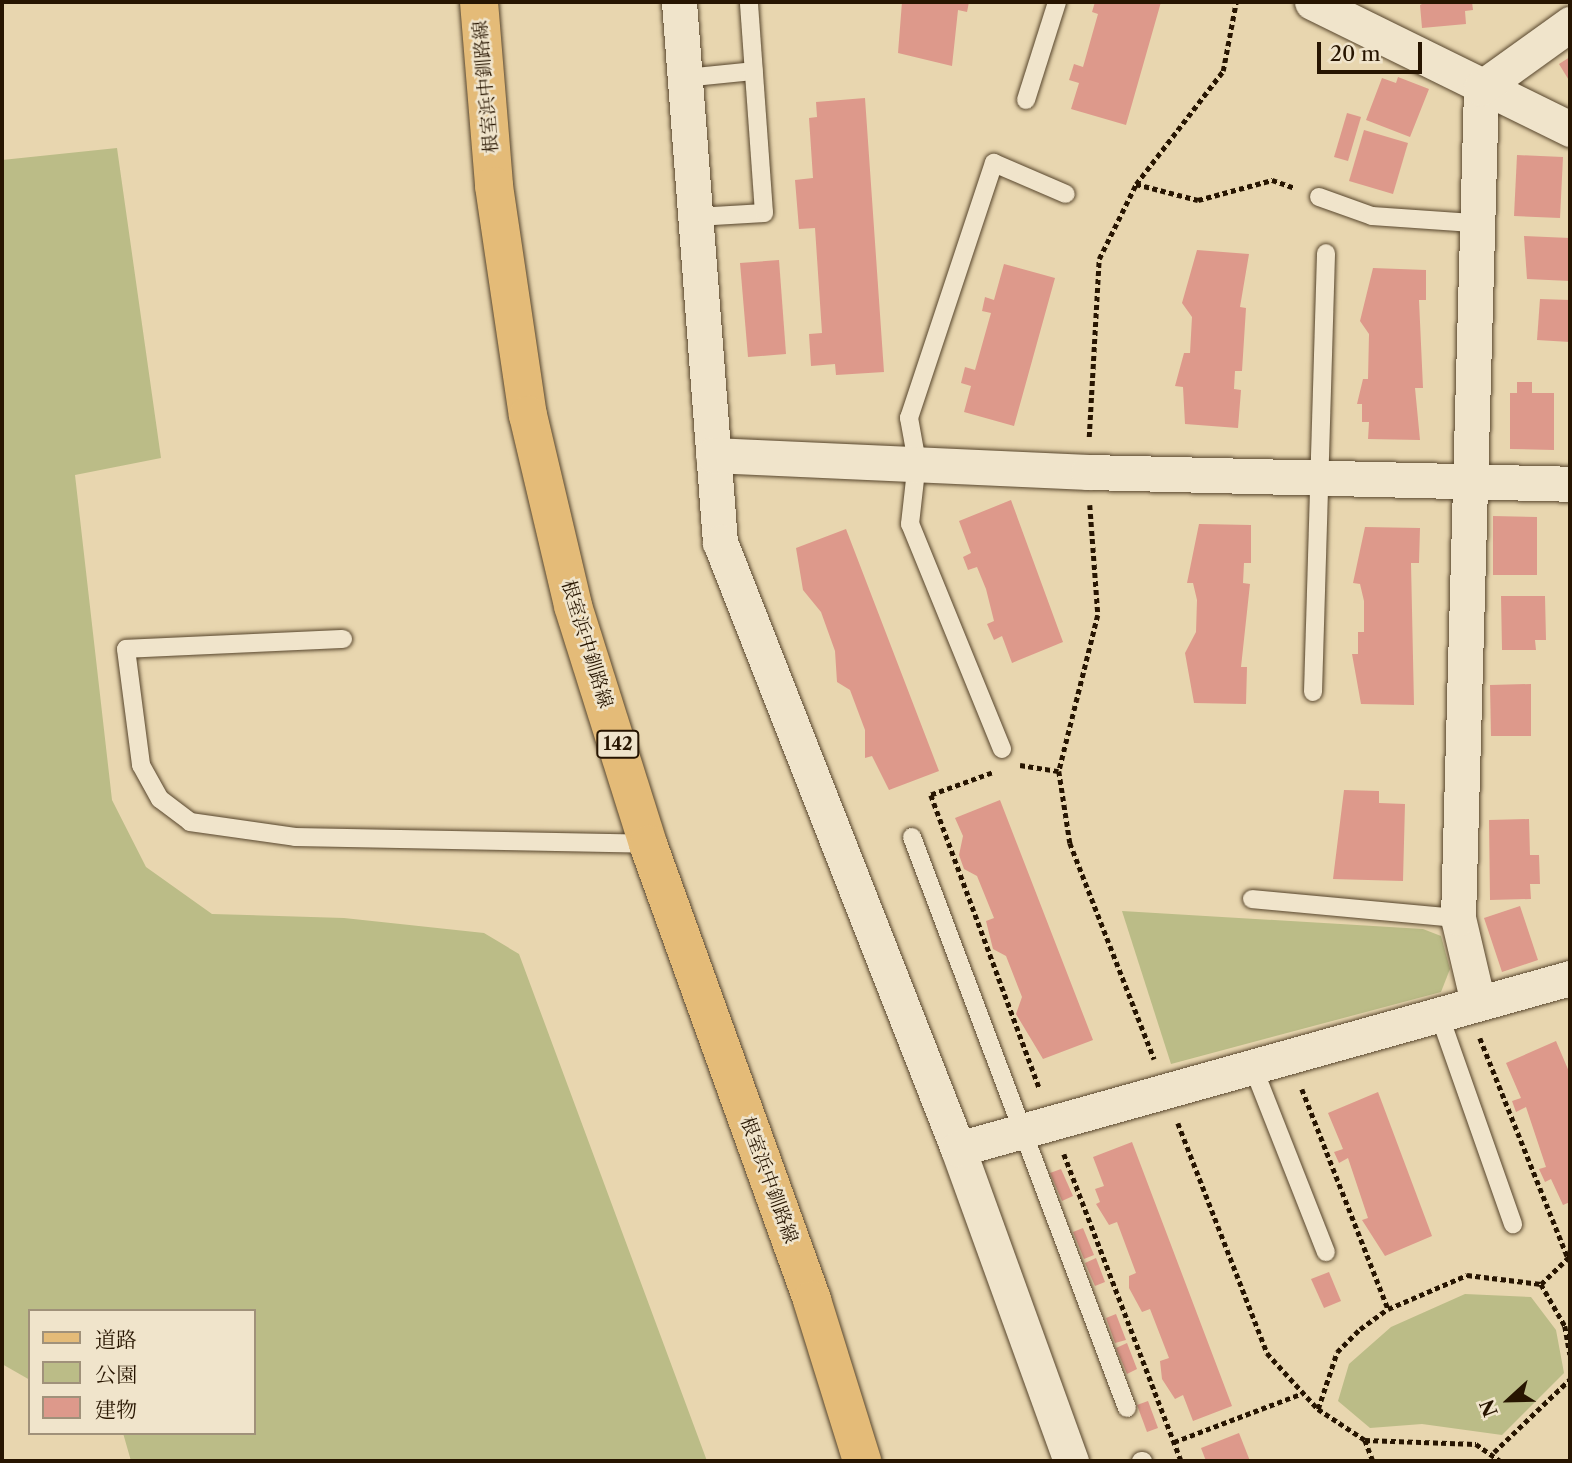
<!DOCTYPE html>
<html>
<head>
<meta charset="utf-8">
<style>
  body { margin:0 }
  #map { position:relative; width:1572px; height:1463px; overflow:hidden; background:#e8d6af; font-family:"Libre Caslon Text","Noto Serif JP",serif }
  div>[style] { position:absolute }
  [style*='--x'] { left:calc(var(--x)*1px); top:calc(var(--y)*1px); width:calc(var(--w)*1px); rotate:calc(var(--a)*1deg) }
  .green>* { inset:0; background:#bbbc87 }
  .building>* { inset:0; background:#dd998b }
  .path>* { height:4.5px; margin-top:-2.25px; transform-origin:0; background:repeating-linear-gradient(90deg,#271501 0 5px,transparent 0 8.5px) }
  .roads { filter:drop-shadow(0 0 2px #57452c) drop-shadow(0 0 2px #57452c) }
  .service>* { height:18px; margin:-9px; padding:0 9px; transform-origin:9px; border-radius:9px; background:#f0e4cb }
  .minor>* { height:35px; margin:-17.5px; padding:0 17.5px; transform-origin:17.5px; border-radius:17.5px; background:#f0e4cb }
  .primary>* { height:38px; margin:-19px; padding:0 19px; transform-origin:19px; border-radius:19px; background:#e4bb78 }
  span { translate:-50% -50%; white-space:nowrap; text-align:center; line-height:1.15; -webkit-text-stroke:5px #f0e4cb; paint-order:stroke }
  .shield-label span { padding:2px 5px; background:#f0e4cb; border:2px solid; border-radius:5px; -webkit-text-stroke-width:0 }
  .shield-label { font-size:18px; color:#271501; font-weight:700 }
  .street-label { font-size:19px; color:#271501 }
  .frame { position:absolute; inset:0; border:4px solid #271501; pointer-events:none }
  .legend { position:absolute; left:28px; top:1309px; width:228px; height:126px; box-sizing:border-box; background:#f0e4cb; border:2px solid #a0917a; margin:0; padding:9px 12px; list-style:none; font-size:21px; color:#271501 }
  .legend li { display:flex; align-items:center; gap:14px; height:35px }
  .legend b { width:35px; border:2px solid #a0917a }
  .north { position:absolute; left:1474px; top:1365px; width:70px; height:70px; -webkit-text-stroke:5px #f0e4cb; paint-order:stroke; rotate:248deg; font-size:19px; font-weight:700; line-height:28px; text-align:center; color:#271501 }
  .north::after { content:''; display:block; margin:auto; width:24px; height:32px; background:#271501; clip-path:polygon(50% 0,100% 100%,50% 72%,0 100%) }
  .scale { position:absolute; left:1317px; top:42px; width:105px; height:32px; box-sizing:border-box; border:4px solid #271501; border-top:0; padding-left:9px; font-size:21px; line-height:24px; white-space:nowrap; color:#271501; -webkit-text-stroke:5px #f0e4cb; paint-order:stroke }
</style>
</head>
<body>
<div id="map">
  <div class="green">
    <div style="clip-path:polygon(117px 148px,161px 458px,75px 475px,112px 800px,146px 867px,212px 914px,344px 918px,484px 933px,519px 954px,707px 1461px,131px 1461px,123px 1433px,254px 1433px,254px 1311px,30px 1311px,30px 1380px,2px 1364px,2px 160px)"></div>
    <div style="clip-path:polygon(1122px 911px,1423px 929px,1441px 936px,1450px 969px,1441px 992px,1171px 1064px)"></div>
    <div style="clip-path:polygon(1465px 1294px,1531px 1297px,1556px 1330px,1564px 1373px,1502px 1435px,1422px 1424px,1370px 1428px,1338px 1401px,1349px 1364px,1391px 1327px)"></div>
  </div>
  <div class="building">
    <div style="clip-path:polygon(902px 2px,969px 2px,967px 12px,958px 10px,952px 66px,898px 53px)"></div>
    <div style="clip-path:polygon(1095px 2px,1161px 2px,1126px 125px,1071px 109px,1079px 83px,1069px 80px,1074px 64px,1083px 67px,1098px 14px,1092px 12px)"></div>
    <div style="clip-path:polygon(1426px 2px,1472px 2px,1473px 10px,1465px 11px,1466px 24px,1422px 28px,1420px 5px)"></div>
    <div style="clip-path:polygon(1570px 57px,1570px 82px,1559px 64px)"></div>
    <div style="clip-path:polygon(1398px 77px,1429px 89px,1410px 137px,1366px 120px,1382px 78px,1396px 83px)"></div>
    <div style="clip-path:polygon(865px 98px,884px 372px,836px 375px,835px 364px,811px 366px,809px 334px,822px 333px,815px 228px,799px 229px,795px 180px,813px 178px,809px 118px,817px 117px,816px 102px)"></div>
    <div style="clip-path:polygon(1347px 113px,1361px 117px,1348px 161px,1334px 157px)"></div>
    <div style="clip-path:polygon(1364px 130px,1408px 143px,1393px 194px,1349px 181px)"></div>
    <div style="clip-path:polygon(1517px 155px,1563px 157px,1560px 218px,1514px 216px)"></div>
    <div style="clip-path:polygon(1524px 236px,1570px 238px,1570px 281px,1527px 279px)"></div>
    <div style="clip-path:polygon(1197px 250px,1249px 254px,1240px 307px,1246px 308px,1242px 371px,1235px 371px,1234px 389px,1241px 390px,1238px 428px,1185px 424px,1183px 387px,1175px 386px,1184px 353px,1190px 353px,1192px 317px,1182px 303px)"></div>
    <div style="clip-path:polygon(779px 260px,786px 354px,748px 357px,740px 263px)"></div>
    <div style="clip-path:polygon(1004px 264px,1055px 278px,1014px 426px,964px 412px,971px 386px,961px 383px,965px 367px,975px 370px,991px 313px,982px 311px,985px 297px,994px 300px)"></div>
    <div style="clip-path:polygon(1373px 268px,1426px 270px,1426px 300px,1419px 300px,1423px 388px,1415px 388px,1420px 440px,1368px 439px,1369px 422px,1362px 422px,1362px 404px,1357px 404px,1363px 379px,1368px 379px,1369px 334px,1360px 321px)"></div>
    <div style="clip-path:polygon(1540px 299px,1570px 300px,1570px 342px,1537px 340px)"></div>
    <div style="clip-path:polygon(1517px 382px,1532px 382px,1532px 393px,1554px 393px,1554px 450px,1510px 449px,1510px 393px,1517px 393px)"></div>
    <div style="clip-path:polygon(1011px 500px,1063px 642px,1012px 663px,1002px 636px,994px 640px,987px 624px,994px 621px,986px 589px,977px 567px,968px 570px,963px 557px,971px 553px,959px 521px)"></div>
    <div style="clip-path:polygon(1493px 516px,1537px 517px,1537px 575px,1493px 575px)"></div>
    <div style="clip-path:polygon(1199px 524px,1251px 525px,1251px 563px,1244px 563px,1243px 583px,1250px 584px,1241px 667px,1247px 667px,1246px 704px,1194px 703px,1185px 653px,1196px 632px,1197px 600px,1193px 583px,1187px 583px)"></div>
    <div style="clip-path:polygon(1365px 527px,1420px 528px,1419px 563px,1411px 563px,1414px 705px,1361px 704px,1352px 654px,1358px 654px,1358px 632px,1364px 632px,1364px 601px,1360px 584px,1353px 583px)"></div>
    <div style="clip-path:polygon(846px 529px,939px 771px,889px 790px,872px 756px,865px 758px,865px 730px,850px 690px,837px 682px,835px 651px,821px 612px,803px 590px,796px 548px)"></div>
    <div style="clip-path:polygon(1501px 596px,1545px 596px,1546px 640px,1535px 640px,1536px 650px,1502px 650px)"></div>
    <div style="clip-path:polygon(1531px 684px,1531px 736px,1491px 736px,1490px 685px)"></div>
    <div style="clip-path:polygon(1344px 790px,1379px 791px,1379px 803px,1405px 804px,1403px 881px,1333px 879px)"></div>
    <div style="clip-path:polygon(1000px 800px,1093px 1040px,1043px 1059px,1016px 1014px,1022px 997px,1006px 956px,993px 949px,986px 921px,994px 918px,977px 876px,964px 869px,959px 855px,963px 836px,955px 818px)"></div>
    <div style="clip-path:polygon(1529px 819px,1530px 855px,1539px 855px,1540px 884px,1530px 884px,1531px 899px,1490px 900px,1489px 820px)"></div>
    <div style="clip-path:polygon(1520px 906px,1538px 960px,1502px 972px,1484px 918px)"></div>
    <div style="clip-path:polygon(1556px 1041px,1570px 1074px,1570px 1202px,1563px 1205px,1551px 1179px,1545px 1182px,1539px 1169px,1546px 1167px,1526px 1107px,1516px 1112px,1512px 1101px,1521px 1098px,1506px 1063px)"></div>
    <div style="clip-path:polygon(1378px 1092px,1432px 1236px,1385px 1256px,1362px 1220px,1368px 1218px,1348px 1158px,1339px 1163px,1334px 1152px,1343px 1149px,1328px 1113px)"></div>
    <div style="clip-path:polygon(1132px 1142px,1232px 1406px,1193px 1421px,1183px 1395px,1175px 1399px,1162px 1379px,1160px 1361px,1169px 1358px,1150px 1309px,1142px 1312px,1129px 1288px,1129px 1276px,1136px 1273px,1117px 1222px,1109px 1225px,1096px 1204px,1100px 1202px,1095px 1189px,1104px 1186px,1093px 1157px)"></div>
    <div style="clip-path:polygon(1061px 1169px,1073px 1196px,1062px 1201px,1050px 1173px)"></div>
    <div style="clip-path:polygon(1083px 1228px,1094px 1255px,1084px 1259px,1073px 1232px)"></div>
    <div style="clip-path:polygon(1096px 1258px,1105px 1282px,1095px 1286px,1085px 1263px)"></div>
    <div style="clip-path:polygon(1329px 1272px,1341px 1301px,1324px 1308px,1311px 1279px)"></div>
    <div style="clip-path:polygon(1116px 1314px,1126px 1340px,1115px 1343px,1106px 1318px)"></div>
    <div style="clip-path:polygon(1127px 1343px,1137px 1369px,1127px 1374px,1116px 1348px)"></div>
    <div style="clip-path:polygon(1148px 1401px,1158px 1428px,1147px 1432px,1137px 1405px)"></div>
    <div style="clip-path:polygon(1239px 1433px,1250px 1461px,1206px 1461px,1201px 1448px)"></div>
  </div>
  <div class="path">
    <div style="--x:1136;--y:184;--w:64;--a:14.5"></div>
    <div style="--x:1198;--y:200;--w:77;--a:-15.1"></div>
    <div style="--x:1272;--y:180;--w:24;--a:19"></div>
    <div style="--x:1089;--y:437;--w:178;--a:-86.8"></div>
    <div style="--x:1099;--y:259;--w:84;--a:-63.7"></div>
    <div style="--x:1136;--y:184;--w:143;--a:-52.4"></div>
    <div style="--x:1223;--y:71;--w:70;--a:-79.3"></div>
    <div style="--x:1090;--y:505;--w:110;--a:85.8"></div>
    <div style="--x:1098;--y:615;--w:161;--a:104"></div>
    <div style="--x:1059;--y:771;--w:73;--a:81.3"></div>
    <div style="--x:1070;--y:843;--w:232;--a:68.7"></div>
    <div style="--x:1020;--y:765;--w:39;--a:9"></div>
    <div style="--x:992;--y:773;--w:65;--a:160.2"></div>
    <div style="--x:931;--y:795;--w:314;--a:69.7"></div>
    <div style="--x:1480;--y:1038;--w:237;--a:68.2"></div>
    <div style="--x:1302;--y:1089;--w:236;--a:68.6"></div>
    <div style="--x:1178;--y:1123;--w:247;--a:68.8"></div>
    <div style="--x:1267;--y:1353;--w:76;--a:47.7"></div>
    <div style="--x:1318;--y:1409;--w:56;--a:33.4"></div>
    <div style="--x:1365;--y:1440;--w:111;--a:2.1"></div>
    <div style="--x:1476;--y:1444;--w:29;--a:35"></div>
    <div style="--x:1064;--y:1154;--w:329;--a:69.1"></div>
    <div style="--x:1541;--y:1284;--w:40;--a:-44"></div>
    <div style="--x:1318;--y:1409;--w:60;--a:-71.6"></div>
    <div style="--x:1337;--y:1352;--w:33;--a:-45"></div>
    <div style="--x:1360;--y:1329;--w:34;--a:-36"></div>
    <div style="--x:1388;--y:1309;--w:86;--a:-23.3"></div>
    <div style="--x:1467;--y:1275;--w:75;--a:6.9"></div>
    <div style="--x:1541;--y:1284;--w:48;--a:60.3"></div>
    <div style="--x:1565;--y:1326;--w:29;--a:80"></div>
    <div style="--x:1365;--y:1440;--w:22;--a:69"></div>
    <div style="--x:1174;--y:1442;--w:138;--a:-20.8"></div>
    <div style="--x:1494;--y:1452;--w:105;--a:-43.8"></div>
  </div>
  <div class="roads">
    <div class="service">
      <div style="--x:685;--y:78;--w:69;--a:-5.8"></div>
      <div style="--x:1026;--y:100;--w:103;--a:-72.4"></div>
      <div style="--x:1319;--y:197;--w:56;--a:19.7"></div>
      <div style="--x:1372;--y:216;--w:101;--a:4"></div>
      <div style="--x:697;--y:217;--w:67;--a:-3.4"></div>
      <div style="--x:764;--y:213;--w:212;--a:-94.1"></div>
      <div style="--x:343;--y:639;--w:217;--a:177.4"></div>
      <div style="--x:126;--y:649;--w:117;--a:82.6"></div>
      <div style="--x:141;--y:765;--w:39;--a:61"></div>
      <div style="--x:160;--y:799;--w:38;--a:37"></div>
      <div style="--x:190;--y:822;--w:106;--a:8.1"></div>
      <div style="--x:295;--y:837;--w:353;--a:1.1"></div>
      <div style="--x:1313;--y:692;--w:439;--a:-88.3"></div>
      <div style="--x:1002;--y:749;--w:243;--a:-112.2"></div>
      <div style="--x:910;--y:524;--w:62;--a:-83.6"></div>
      <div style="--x:917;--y:462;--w:45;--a:-100.3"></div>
      <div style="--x:909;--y:418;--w:269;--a:-71.6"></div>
      <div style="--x:994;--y:163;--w:78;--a:23.3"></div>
      <div style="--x:912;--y:837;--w:610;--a:69.37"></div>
      <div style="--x:1252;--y:899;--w:207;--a:5.3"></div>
      <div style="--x:1439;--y:1014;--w:223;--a:70.6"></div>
      <div style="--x:1253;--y:1067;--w:199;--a:68.5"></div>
      <div style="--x:1141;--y:1461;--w:2;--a:0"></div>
    </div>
    <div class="minor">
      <div style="--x:679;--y:2;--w:542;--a:85.66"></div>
      <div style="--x:720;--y:542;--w:652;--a:68.59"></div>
      <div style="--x:958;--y:1149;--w:332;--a:70.1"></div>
      <div style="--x:1312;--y:2;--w:288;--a:26.2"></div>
      <div style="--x:713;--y:455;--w:375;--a:2.6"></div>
      <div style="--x:1088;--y:472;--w:482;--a:1.4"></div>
      <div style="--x:1478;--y:1003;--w:87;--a:-103.2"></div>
      <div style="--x:1458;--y:918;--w:830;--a:-88.41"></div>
      <div style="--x:1481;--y:88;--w:110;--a:-35.7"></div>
      <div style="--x:958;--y:1149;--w:635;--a:-15.61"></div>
    </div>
    <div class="primary">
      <div style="--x:479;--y:2;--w:185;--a:85.3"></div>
      <div style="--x:494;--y:186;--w:232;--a:81.6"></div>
      <div style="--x:528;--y:415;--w:196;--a:76.7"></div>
      <div style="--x:573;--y:606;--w:250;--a:72.5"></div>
      <div style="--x:648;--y:844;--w:485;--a:70.2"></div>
      <div style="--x:812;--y:1300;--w:169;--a:72.7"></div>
    </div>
  </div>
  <div class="shield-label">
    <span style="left:618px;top:744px">142</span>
  </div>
  <div class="street-label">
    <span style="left:486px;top:87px;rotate:-95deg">根室浜中釧路線</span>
    <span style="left:587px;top:644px;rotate:73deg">根室浜中釧路線</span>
    <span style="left:769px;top:1180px;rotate:70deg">根室浜中釧路線</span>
  </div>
  <div class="frame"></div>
  <ul class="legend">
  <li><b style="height:9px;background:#e4bb78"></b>道路</li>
  <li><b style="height:19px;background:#bbbc87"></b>公園</li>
  <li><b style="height:19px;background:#dd998b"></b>建物</li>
  </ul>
  <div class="north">N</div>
  <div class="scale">20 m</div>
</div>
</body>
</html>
